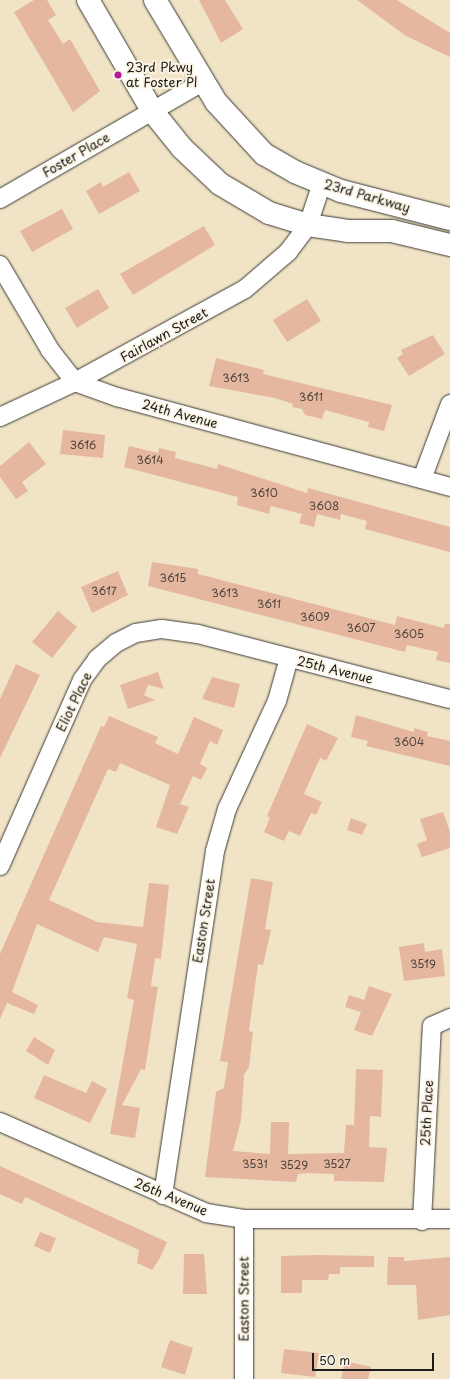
<!DOCTYPE html>
<html>
<head>
<meta charset="utf-8">
<style>
  body { margin:0 }
  #map { position:relative; width:450px; height:1379px; overflow:hidden; background:#f1e4c6; font-family:"Playpen Sans",sans-serif }
  div>[style] { position:absolute }
  [style*='--x'] { left:calc(var(--x)*1px); top:calc(var(--y)*1px); width:calc(var(--w)*1px); rotate:calc(var(--a)*1deg) }
  .building>* { inset:0; background:#e5b79f }
  .roads { filter:drop-shadow(0 0 1px #3c3a36) drop-shadow(0 0 1px #3c3a36) }
  .street>* { height:18px; margin:-9px; padding:0 9px; transform-origin:9px; border-radius:9px; background:#fff }
  .secondary>* { height:22px; margin:-11px; padding:0 11px; transform-origin:11px; border-radius:11px; background:#fff }
  .dots>* { width:11px; height:11px; translate:-50% -50%; box-sizing:border-box; border:2px solid #fcf5e5; border-radius:50% }
  span { translate:-50% -50%; white-space:nowrap; text-align:center; line-height:1.15; -webkit-text-stroke:4px #fcf5e5; paint-order:stroke }
  .number-label { font-size:11px; color:#4e433d }
  .number-label span { -webkit-text-stroke-width:0 }
  .poi-label { font-size:13px; color:#1c1c1c }
  .left { translate:0 -50%; text-align:left }
  .street-label { font-size:13px; color:#1c1c1c }
  .scale { position:absolute; left:312px; top:1353px; width:122px; height:18px; box-sizing:border-box; border:2px solid #1c1c1c; border-top:0; padding-left:5px; font-size:12px; line-height:14px; white-space:nowrap; color:#1c1c1c; -webkit-text-stroke:3px #fcf5e5; paint-order:stroke }
</style>
</head>
<body>
<div id="map">
  <div class="building">
    <div style="clip-path:polygon(34px 0,47px 0,56px 15px,48px 20px,63px 44px,70px 39px,100px 91px,73px 112px,14px 12px)"></div>
    <div style="clip-path:polygon(199px 0,225px 0,243px 29px,221px 43px)"></div>
    <div style="clip-path:polygon(357px 0,397px 0,450px 33px,450px 57px,406px 36px)"></div>
    <div style="clip-path:polygon(129px 172px,140px 191px,99px 214px,86px 191px,101px 182px,103px 187px)"></div>
    <div style="clip-path:polygon(62px 209px,73px 229px,32px 252px,20px 231px)"></div>
    <div style="clip-path:polygon(204px 226px,215px 245px,133px 295px,120px 274px)"></div>
    <div style="clip-path:polygon(98px 289px,109px 308px,77px 328px,65px 308px)"></div>
    <div style="clip-path:polygon(307px 299px,321px 321px,287px 342px,273px 320px)"></div>
    <div style="clip-path:polygon(433px 335px,445px 354px,409px 376px,397px 358px,403px 354px,401px 350px)"></div>
    <div style="clip-path:polygon(216px 358px,264px 370px,263px 374px,392px 405px,384px 431px,368px 427px,369px 422px,325px 410px,322px 419px,305px 415px,302px 409px,292px 407px,293px 404px,275px 398px,209px 386px)"></div>
    <div style="clip-path:polygon(63px 430px,105px 435px,103px 458px,60px 454px)"></div>
    <div style="clip-path:polygon(29px 442px,46px 464px,22px 482px,28px 491px,16px 499px,0 477px,0 466px)"></div>
    <div style="clip-path:polygon(129px 446px,158px 453px,159px 448px,176px 452px,175px 458px,217px 469px,218px 464px,307px 493px,308px 488px,450px 527px,450px 552px,365px 529px,367px 521px,341px 514px,340px 520px,317px 514px,314px 527px,299px 523px,302px 514px,271px 506px,269px 514px,237px 505px,238px 497px,124px 467px)"></div>
    <div style="clip-path:polygon(152px 562px,198px 569px,198px 574px,395px 625px,397px 616px,444px 628px,445px 624px,450px 624px,450px 663px,436px 660px,438px 652px,407px 645px,405px 652px,148px 586px)"></div>
    <div style="clip-path:polygon(118px 571px,128px 595px,92px 613px,81px 587px)"></div>
    <div style="clip-path:polygon(58px 611px,77px 627px,52px 658px,32px 642px)"></div>
    <div style="clip-path:polygon(16px 664px,40px 675px,0 758px,0 699px)"></div>
    <div style="clip-path:polygon(158px 672px,164px 689px,148px 685px,144px 695px,155px 700px,128px 709px,120px 685px)"></div>
    <div style="clip-path:polygon(212px 677px,240px 684px,234px 708px,202px 699px)"></div>
    <div style="clip-path:polygon(356px 715px,414px 732px,414px 728px,428px 732px,427px 736px,450px 741px,450px 766px,366px 746px,368px 741px,351px 737px)"></div>
    <div style="clip-path:polygon(109px 716px,158px 737px,155px 743px,178px 754px,194px 717px,223px 730px,217px 745px,210px 741px,200px 764px,207px 768px,201px 780px,193px 776px,180px 804px,189px 807px,177px 834px,156px 827px,170px 785px,120px 763px,116px 772px,108px 769px,49px 900px,97px 922px,143px 927px,149px 883px,169px 885px,161px 959px,155px 958px,151px 986px,158px 987px,145px 1070px,141px 1069px,122px 1105px,140px 1108px,135px 1138px,110px 1134px,134px 1000px,127px 998px,137px 944px,104px 937px,98px 952px,37px 924px,12px 992px,38px 1005px,34px 1014px,7px 1003px,0 1019px,0 954px,101px 726px,104px 727px)"></div>
    <div style="clip-path:polygon(307px 724px,338px 738px,326px 761px,320px 758px,304px 794px,322px 802px,316px 815px,311px 813px,300px 836px,289px 831px,284px 841px,264px 832px,270px 818px,267px 816px)"></div>
    <div style="clip-path:polygon(443px 812px,450px 832px,450px 848px,422px 857px,417px 844px,427px 840px,420px 819px)"></div>
    <div style="clip-path:polygon(351px 818px,367px 824px,362px 835px,347px 830px)"></div>
    <div style="clip-path:polygon(251px 878px,273px 882px,265px 929px,271px 930px,263px 965px,258px 964px,249px 1031px,253px 1032px,249px 1067px,244px 1075px,241px 1120px,233px 1151px,270px 1154px,271px 1122px,289px 1122px,288px 1154px,344px 1153px,346px 1125px,354px 1125px,356px 1069px,383px 1070px,381px 1117px,370px 1116px,369px 1147px,387px 1148px,384px 1182px,334px 1181px,334px 1174px,308px 1173px,298px 1174px,296px 1182px,205px 1177px,216px 1092px,224px 1088px,228px 1062px,220px 1061px)"></div>
    <div style="clip-path:polygon(424px 943px,425px 952px,442px 949px,445px 976px,404px 981px,399px 947px)"></div>
    <div style="clip-path:polygon(369px 986px,392px 994px,372px 1036px,354px 1030px,361px 1012px,345px 1007px,349px 995px,364px 1000px)"></div>
    <div style="clip-path:polygon(34px 1037px,55px 1050px,48px 1065px,26px 1051px)"></div>
    <div style="clip-path:polygon(44px 1075px,86px 1093px,92px 1081px,107px 1089px,90px 1123px,34px 1098px)"></div>
    <div style="clip-path:polygon(0 1166px,167px 1242px,160px 1258px,152px 1270px,137px 1263px,139px 1250px,25px 1197px,22px 1204px,0 1194px)"></div>
    <div style="clip-path:polygon(40px 1232px,56px 1238px,50px 1253px,34px 1246px)"></div>
    <div style="clip-path:polygon(184px 1254px,204px 1254px,207px 1294px,183px 1294px)"></div>
    <div style="clip-path:polygon(317px 1255px,374px 1256px,374px 1267px,340px 1267px,340px 1274px,329px 1274px,328px 1280px,302px 1280px,302px 1293px,281px 1293px,281px 1256px)"></div>
    <div style="clip-path:polygon(388px 1257px,404px 1257px,404px 1261px,450px 1257px,450px 1315px,418px 1320px,416px 1285px,387px 1285px)"></div>
    <div style="clip-path:polygon(170px 1340px,193px 1348px,185px 1375px,161px 1367px)"></div>
    <div style="clip-path:polygon(284px 1349px,319px 1353px,315px 1377px,281px 1373px)"></div>
    <div style="clip-path:polygon(345px 1361px,371px 1367px,368px 1379px,341px 1379px)"></div>
  </div>
  <div class="roads">
    <div class="street">
      <div style="--x:0;--y:199;--w:234;--a:-30"></div>
      <div style="--x:0;--y:265;--w:99;--a:59.5"></div>
      <div style="--x:50;--y:350;--w:41;--a:52"></div>
      <div style="--x:75;--y:382;--w:45;--a:19.7"></div>
      <div style="--x:117;--y:397;--w:345;--a:15.1"></div>
      <div style="--x:0;--y:417;--w:83;--a:-25"></div>
      <div style="--x:75;--y:382;--w:194;--a:-28.7"></div>
      <div style="--x:245;--y:289;--w:57;--a:-40.7"></div>
      <div style="--x:288;--y:252;--w:34;--a:-53"></div>
      <div style="--x:308;--y:225;--w:44;--a:-71.6"></div>
      <div style="--x:422;--y:479;--w:80;--a:-69.5"></div>
      <div style="--x:0;--y:866;--w:203;--a:-66.2"></div>
      <div style="--x:82;--y:680;--w:26;--a:-54"></div>
      <div style="--x:97;--y:659;--w:25;--a:-40"></div>
      <div style="--x:116;--y:643;--w:22;--a:-27"></div>
      <div style="--x:136;--y:633;--w:26;--a:-9"></div>
      <div style="--x:162;--y:629;--w:36;--a:8"></div>
      <div style="--x:198;--y:634;--w:260;--a:14.5"></div>
      <div style="--x:0;--y:1122;--w:225;--a:23.8"></div>
      <div style="--x:206;--y:1213;--w:38;--a:9"></div>
      <div style="--x:244;--y:1219;--w:206;--a:0"></div>
      <div style="--x:163;--y:1195;--w:348;--a:-81.4"></div>
      <div style="--x:215;--y:851;--w:44;--a:-74.1"></div>
      <div style="--x:227;--y:809;--w:119;--a:-65.2"></div>
      <div style="--x:277;--y:701;--w:45;--a:-74.4"></div>
      <div style="--x:244;--y:1219;--w:160;--a:90"></div>
      <div style="--x:422;--y:1221;--w:195;--a:-87.1"></div>
      <div style="--x:432;--y:1026;--w:20;--a:-24"></div>
    </div>
    <div class="secondary">
      <div style="--x:88;--y:0;--w:129;--a:59.9"></div>
      <div style="--x:153;--y:112;--w:46;--a:51.1"></div>
      <div style="--x:182;--y:148;--w:52;--a:43.5"></div>
      <div style="--x:220;--y:184;--w:57;--a:30.6"></div>
      <div style="--x:269;--y:213;--w:41;--a:17.1"></div>
      <div style="--x:308;--y:225;--w:40;--a:8.5"></div>
      <div style="--x:348;--y:231;--w:44;--a:0"></div>
      <div style="--x:392;--y:231;--w:60;--a:13.6"></div>
      <div style="--x:155;--y:0;--w:119;--a:59.1"></div>
      <div style="--x:216;--y:102;--w:71;--a:47.3"></div>
      <div style="--x:264;--y:154;--w:36;--a:30"></div>
      <div style="--x:295;--y:172;--w:50;--a:22.4"></div>
      <div style="--x:341;--y:191;--w:113;--a:14.4"></div>
    </div>
  </div>
  <div class="dots">
    <div style="left:118px;top:75px;background:#b5179e"></div>
  </div>
  <div class="number-label">
    <span style="left:236px;top:378px">3613</span>
    <span style="left:311px;top:397px">3611</span>
    <span style="left:83px;top:445px">3616</span>
    <span style="left:150px;top:460px">3614</span>
    <span style="left:264px;top:493px">3610</span>
    <span style="left:324px;top:506px">3608</span>
    <span style="left:173px;top:578px">3615</span>
    <span style="left:104px;top:591px">3617</span>
    <span style="left:225px;top:593px">3613</span>
    <span style="left:269px;top:604px">3611</span>
    <span style="left:315px;top:617px">3609</span>
    <span style="left:361px;top:628px">3607</span>
    <span style="left:409px;top:634px">3605</span>
    <span style="left:409px;top:742px">3604</span>
    <span style="left:423px;top:964px">3519</span>
    <span style="left:255px;top:1164px">3531</span>
    <span style="left:337px;top:1164px">3527</span>
    <span style="left:294px;top:1165px">3529</span>
  </div>
  <div class="poi-label">
    <span class="left" style="left:126px;top:75px">23rd Pkwy<br>at Foster Pl</span>
  </div>
  <div class="street-label">
    <span style="left:76px;top:155px;rotate:-30deg">Foster Place</span>
    <span style="left:367px;top:196px;rotate:16deg">23rd Parkway</span>
    <span style="left:164px;top:335px;rotate:-29deg">Fairlawn Street</span>
    <span style="left:180px;top:414px;rotate:15deg">24th Avenue</span>
    <span style="left:335px;top:670px;rotate:14deg">25th Avenue</span>
    <span style="left:74px;top:702px;rotate:-64deg">Eliot Place</span>
    <span style="left:204px;top:921px;rotate:-81deg">Easton Street</span>
    <span style="left:427px;top:1113px;rotate:-87deg">25th Place</span>
    <span style="left:171px;top:1197px;rotate:22deg">26th Avenue</span>
    <span style="left:244px;top:1299px;rotate:-90deg">Easton Street</span>
  </div>
  <div class="scale">50 m</div>
</div>
</body>
</html>
